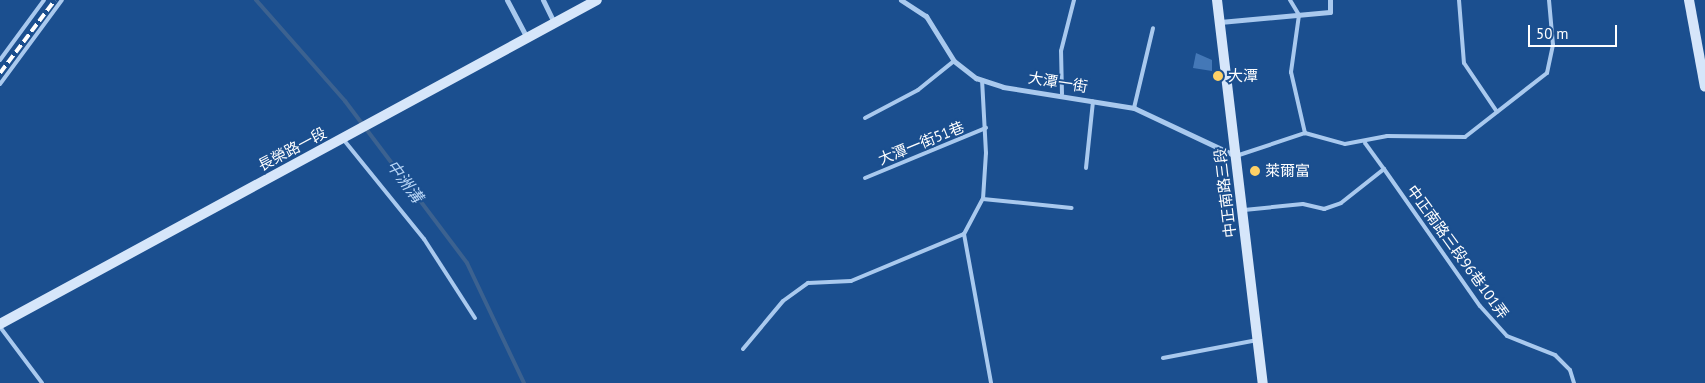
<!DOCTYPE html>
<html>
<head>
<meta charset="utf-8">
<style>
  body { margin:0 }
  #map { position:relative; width:1705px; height:383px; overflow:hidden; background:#1b4f8f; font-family:"PT Sans","Noto Sans TC",sans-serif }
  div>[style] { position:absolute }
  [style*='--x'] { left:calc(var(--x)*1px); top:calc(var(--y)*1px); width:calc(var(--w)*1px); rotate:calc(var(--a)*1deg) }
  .stream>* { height:4px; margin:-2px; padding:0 2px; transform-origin:2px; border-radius:2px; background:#3c6290 }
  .building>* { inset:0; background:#4478b7 }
  .lane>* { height:4px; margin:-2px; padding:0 2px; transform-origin:2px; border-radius:2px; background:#a9c9ee }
  .street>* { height:5px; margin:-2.5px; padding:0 2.5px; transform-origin:2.5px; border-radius:2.5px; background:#a9c9ee }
  .secondary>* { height:10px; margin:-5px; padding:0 5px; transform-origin:5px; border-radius:5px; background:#d6e6fa }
  .rail>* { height:4px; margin-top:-2px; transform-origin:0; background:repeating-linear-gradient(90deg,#fff 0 9px,transparent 0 13px) }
  .dots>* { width:14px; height:14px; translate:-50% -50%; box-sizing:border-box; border:2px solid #1b4f8f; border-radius:50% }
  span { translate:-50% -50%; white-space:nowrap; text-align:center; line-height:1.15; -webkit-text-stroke:4px #1b4f8f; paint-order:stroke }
  .poi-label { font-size:15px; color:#fff }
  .left { translate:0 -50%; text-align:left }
  .street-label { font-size:15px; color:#fff }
  .water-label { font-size:16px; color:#b5d3f5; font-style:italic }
  .scale { position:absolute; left:1528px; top:25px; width:89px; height:22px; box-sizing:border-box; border:2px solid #fff; border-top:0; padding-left:6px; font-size:15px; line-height:18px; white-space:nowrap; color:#fff; -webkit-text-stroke:4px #1b4f8f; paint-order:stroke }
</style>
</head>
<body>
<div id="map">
  <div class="stream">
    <div style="--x:256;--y:0;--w:135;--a:48.6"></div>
    <div style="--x:345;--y:101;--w:203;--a:53"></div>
    <div style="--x:467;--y:263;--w:133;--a:64.6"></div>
  </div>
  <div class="building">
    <div style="clip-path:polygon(1196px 53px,1212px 60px,1212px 71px,1193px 68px)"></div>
  </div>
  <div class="lane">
    <div style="--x:1290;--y:0;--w:17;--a:59"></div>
    <div style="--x:1299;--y:15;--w:58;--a:98"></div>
    <div style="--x:1291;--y:72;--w:63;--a:77.1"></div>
    <div style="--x:1459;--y:0;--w:63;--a:85.5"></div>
    <div style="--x:1464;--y:63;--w:59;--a:56"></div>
    <div style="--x:0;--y:60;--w:74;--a:-53.7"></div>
    <div style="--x:0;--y:84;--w:104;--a:-53.6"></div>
    <div style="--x:1062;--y:94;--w:43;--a:-91.3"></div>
    <div style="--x:1061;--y:51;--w:53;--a:-75.7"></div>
    <div style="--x:1134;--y:108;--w:82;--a:-76.6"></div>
    <div style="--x:865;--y:118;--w:60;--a:-27.8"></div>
    <div style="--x:918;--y:90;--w:46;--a:-38.9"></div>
    <div style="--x:343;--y:139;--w:129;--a:51"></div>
    <div style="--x:424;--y:239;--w:94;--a:57.2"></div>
    <div style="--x:1365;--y:143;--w:32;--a:54"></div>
    <div style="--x:1236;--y:156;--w:73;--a:-18.4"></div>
    <div style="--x:1305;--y:133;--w:41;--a:15.4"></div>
    <div style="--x:1345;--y:144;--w:43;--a:-10.8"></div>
    <div style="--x:1387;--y:136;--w:78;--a:0.7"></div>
    <div style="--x:1465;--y:137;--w:104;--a:-38"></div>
    <div style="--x:1547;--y:73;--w:29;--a:-78"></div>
    <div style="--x:1553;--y:45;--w:45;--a:-95.1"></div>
    <div style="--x:1086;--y:168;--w:67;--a:-84"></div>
    <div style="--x:865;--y:178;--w:131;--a:-22.5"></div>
    <div style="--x:983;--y:199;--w:89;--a:5.8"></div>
    <div style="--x:1244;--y:210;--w:59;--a:-5.8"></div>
    <div style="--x:1303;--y:204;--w:22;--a:13"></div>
    <div style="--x:1324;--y:209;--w:18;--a:-19"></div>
    <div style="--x:1341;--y:203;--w:55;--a:-38.3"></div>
    <div style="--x:1384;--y:169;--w:167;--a:55"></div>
    <div style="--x:1480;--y:306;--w:40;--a:48"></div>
    <div style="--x:1507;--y:336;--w:52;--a:21.6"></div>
    <div style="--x:1555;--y:355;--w:21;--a:45"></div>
    <div style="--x:1570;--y:370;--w:14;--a:73"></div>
    <div style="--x:964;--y:234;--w:40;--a:-62"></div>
    <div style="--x:983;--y:199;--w:46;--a:-86.3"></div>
    <div style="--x:986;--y:153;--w:73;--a:-93.1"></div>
    <div style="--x:964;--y:234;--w:151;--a:79.7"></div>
    <div style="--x:0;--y:327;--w:70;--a:53.1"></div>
    <div style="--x:743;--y:349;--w:62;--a:-50.2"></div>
    <div style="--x:783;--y:301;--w:31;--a:-36"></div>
    <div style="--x:808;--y:283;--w:43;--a:-2.7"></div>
    <div style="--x:851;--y:281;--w:122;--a:-22.6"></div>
    <div style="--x:1163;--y:358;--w:96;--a:-10.8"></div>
  </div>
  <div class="street">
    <div style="--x:507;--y:0;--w:43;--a:62.2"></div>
    <div style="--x:543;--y:0;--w:25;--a:64"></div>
    <div style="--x:901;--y:0;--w:30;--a:33"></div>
    <div style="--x:926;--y:16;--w:53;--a:58.1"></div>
    <div style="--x:954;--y:61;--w:28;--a:38"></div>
    <div style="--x:976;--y:78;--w:28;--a:18"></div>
    <div style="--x:1003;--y:87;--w:133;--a:9.1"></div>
    <div style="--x:1134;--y:108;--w:113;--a:25.2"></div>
    <div style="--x:1220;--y:22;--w:110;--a:-5.2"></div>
    <div style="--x:1330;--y:12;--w:12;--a:-90"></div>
  </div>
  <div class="secondary">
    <div style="--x:1217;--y:0;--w:386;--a:83.2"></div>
    <div style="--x:1689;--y:0;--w:88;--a:79.6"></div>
    <div style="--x:0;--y:324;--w:679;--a:-28.49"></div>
  </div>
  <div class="rail">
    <div style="--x:0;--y:73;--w:91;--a:-53"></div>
  </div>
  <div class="dots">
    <div style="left:1218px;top:76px;background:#ffd166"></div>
    <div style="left:1255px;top:171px;background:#ffd166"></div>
  </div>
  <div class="poi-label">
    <span class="left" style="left:1228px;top:76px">大潭</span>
    <span class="left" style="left:1265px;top:171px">萊爾富</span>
  </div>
  <div class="street-label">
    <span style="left:1058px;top:82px;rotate:9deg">大潭一街</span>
    <span style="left:921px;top:143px;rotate:-22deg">大潭一街51巷</span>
    <span style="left:292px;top:149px;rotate:-28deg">長榮路一段</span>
    <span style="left:1225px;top:193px;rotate:-97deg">中正南路三段</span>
    <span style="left:1458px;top:252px;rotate:54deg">中正南路三段96巷101弄</span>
  </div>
  <div class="water-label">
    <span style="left:405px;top:181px;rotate:53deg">中洲溝</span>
  </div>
  <div class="scale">50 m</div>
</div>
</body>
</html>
